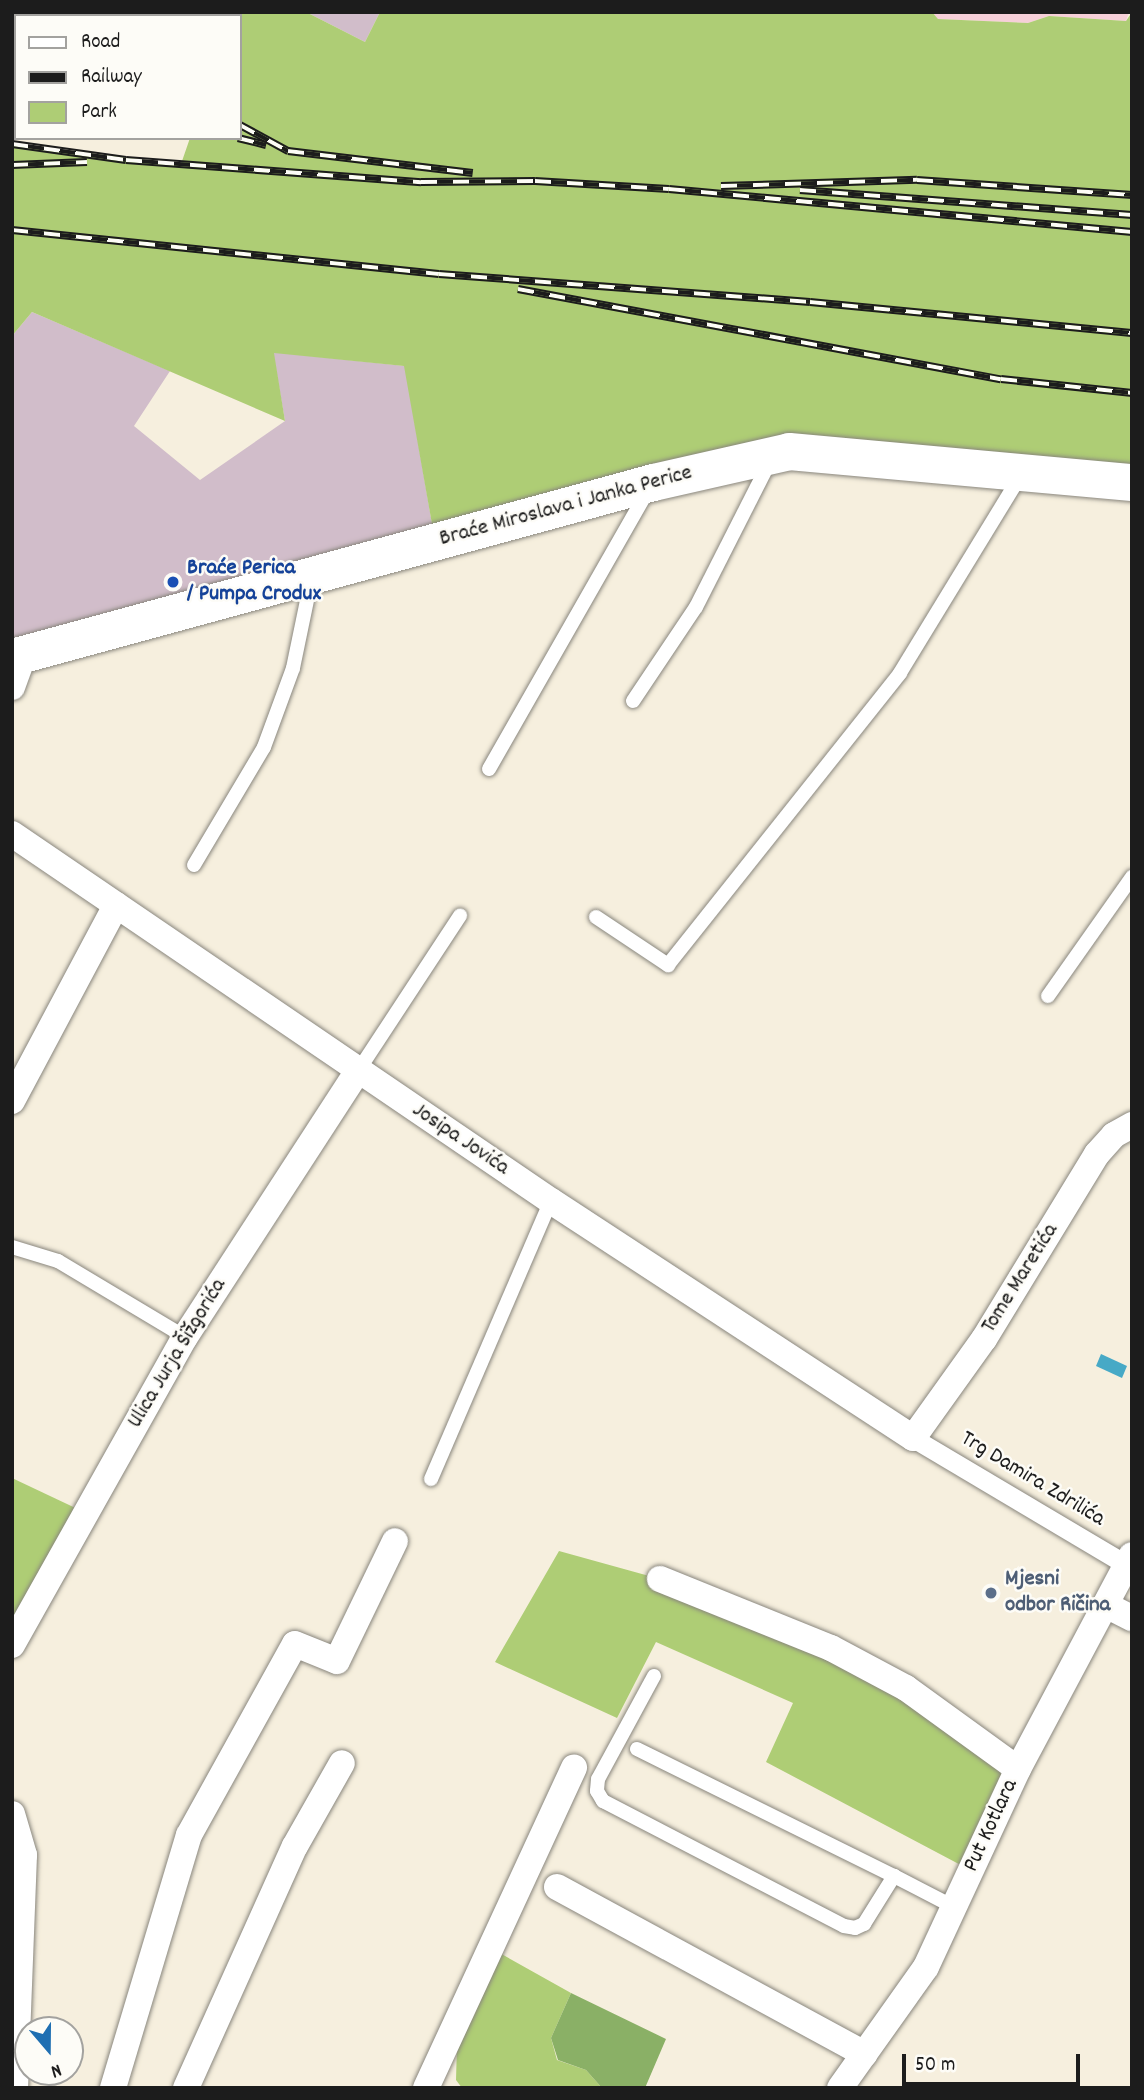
<!DOCTYPE html>
<html>
<head>
<meta charset="utf-8">
<style>
  body { margin:0 }
  #map { position:relative; width:1144px; height:2100px; overflow:hidden; background:#f6efde; font-family:Dekko,sans-serif }
  div>[style] { position:absolute }
  [style*='--x'] { left:calc(var(--x)*1px); top:calc(var(--y)*1px); width:calc(var(--w)*1px); rotate:calc(var(--a)*1deg) }
  .built>* { inset:0; background:#f6cfd8 }
  .industrial>* { inset:0; background:#d1bdca }
  .green>* { inset:0; background:#aecd75 }
  .forest>* { inset:0; background:#8ab066 }
  .water>* { inset:0; background:#47a9c6 }
  .roads { filter:drop-shadow(0 0 2px #89867d) drop-shadow(0 0 2px #89867d) }
  .service>* { height:14px; margin:-7px; padding:0 7px; transform-origin:7px; border-radius:7px; background:#fff }
  .pedestrian>* { height:19px; margin:-9.5px; padding:0 9.5px; transform-origin:9.5px; border-radius:9.5px; background:#fff }
  .minor>* { height:26px; margin:-13px; padding:0 13px; transform-origin:13px; border-radius:13px; background:#fff }
  .secondary>* { height:37px; margin:-18.5px; padding:0 18.5px; transform-origin:18.5px; border-radius:18.5px; background:#fff }
  .rail>* { height:8px; margin-top:-4px; transform-origin:0; background:repeating-linear-gradient(90deg,#fdfcf7 0 16px,#1c1c1c 0 32px); box-sizing:border-box; border-block:2px solid #1c1c1c }
  .dots>* { width:19px; height:19px; translate:-50% -50%; box-sizing:border-box; border:4px solid #fdfcf7; border-radius:50% }
  span { translate:-50% -50%; white-space:nowrap; text-align:center; line-height:1.15; -webkit-text-stroke:5px #fdfcf7; paint-order:stroke }
  .street-label { font-size:23px; color:#1c1c1c }
  .transit-label { font-size:23px; color:#164399; font-weight:700 }
  .left { translate:0 -50%; text-align:left }
  .service-label { font-size:23px; color:#4e5e75; font-weight:700 }
  .frame { position:absolute; inset:0; border:14px solid #1c1c1c; pointer-events:none }
  .legend { position:absolute; left:14px; top:14px; width:228px; height:126px; box-sizing:border-box; background:#fdfcf7; border:2px solid #a3a29f; margin:0; padding:9px 12px; list-style:none; font-size:21px; color:#1c1c1c }
  .legend li { display:flex; align-items:center; gap:14px; height:35px }
  .legend b { width:35px; border:2px solid #a3a29f }
  .north { position:absolute; left:14px; top:2016px; width:70px; height:70px; box-sizing:border-box; background:#fdfcf7; border:2px solid #a3a29f; border-radius:50%; rotate:160deg; font-size:19px; font-weight:700; line-height:28px; text-align:center; color:#1c1c1c }
  .north::after { content:''; display:block; margin:auto; width:24px; height:32px; background:#1f6fb2; clip-path:polygon(50% 0,100% 100%,50% 72%,0 100%) }
  .scale { position:absolute; left:902px; top:2054px; width:178px; height:32px; box-sizing:border-box; border:4px solid #1c1c1c; border-top:0; padding-left:9px; font-size:21px; line-height:24px; white-space:nowrap; color:#1c1c1c; -webkit-text-stroke:5px #fdfcf7; paint-order:stroke }
</style>
</head>
<body>
<div id="map">
  <div class="built">
    <div style="clip-path:polygon(932px 12px,1129px 12px,1126px 21px,1049px 16px,1028px 23px,938px 19px)"></div>
  </div>
  <div class="industrial">
    <div style="clip-path:polygon(306px 12px,380px 12px,365px 42px)"></div>
    <div style="clip-path:polygon(32px 312px,170px 371px,134px 426px,200px 480px,285px 421px,273px 352px,405px 366px,435px 541px,12px 656px,12px 336px)"></div>
  </div>
  <div class="green">
    <div style="clip-path:polygon(64px 12px,306px 12px,365px 42px,380px 12px,932px 12px,938px 19px,1028px 23px,1049px 16px,1126px 21px,1132px 12px,1132px 482px,789px 451px,435px 541px,404px 366px,274px 353px,285px 421px,32px 312px,12px 336px,12px 144px,181px 164px,190px 138px,240px 138px,240px 16px,69px 16px)"></div>
    <div style="clip-path:polygon(12px 1478px,86px 1513px,12px 1645px)"></div>
    <div style="clip-path:polygon(559px 1551px,660px 1579px,831px 1648px,1018px 1769px,972px 1871px,766px 1762px,793px 1703px,656px 1642px,617px 1718px,495px 1662px)"></div>
    <div style="clip-path:polygon(489px 1947px,571px 1993px,551px 2038px,557px 2060px,586px 2070px,602px 2088px,462px 2088px,456px 2080px,457px 2044px)"></div>
  </div>
  <div class="forest">
    <div style="clip-path:polygon(571px 1993px,666px 2039px,645px 2088px,602px 2088px,586px 2070px,558px 2060px,551px 2038px)"></div>
  </div>
  <div class="water">
    <div style="clip-path:polygon(1101px 1354px,1127px 1366px,1122px 1378px,1096px 1366px)"></div>
  </div>
  <div class="roads">
    <div class="service">
      <div style="--x:633;--y:701;--w:113;--a:-56.2"></div>
      <div style="--x:696;--y:607;--w:166;--a:-63.1"></div>
      <div style="--x:489;--y:769;--w:322;--a:-60.3"></div>
      <div style="--x:194;--y:865;--w:137;--a:-59.3"></div>
      <div style="--x:264;--y:747;--w:84;--a:-69.8"></div>
      <div style="--x:293;--y:668;--w:94;--a:-78.3"></div>
      <div style="--x:596;--y:917;--w:87;--a:33.7"></div>
      <div style="--x:668;--y:965;--w:373;--a:-51.5"></div>
      <div style="--x:900;--y:673;--w:232;--a:-58.6"></div>
      <div style="--x:1048;--y:996;--w:146;--a:-54.8"></div>
      <div style="--x:358;--y:1071;--w:186;--a:-56.7"></div>
      <div style="--x:12;--y:1247;--w:48;--a:16.9"></div>
      <div style="--x:58;--y:1261;--w:148;--a:30.9"></div>
      <div style="--x:431;--y:1479;--w:303;--a:-66.7"></div>
      <div style="--x:654;--y:1676;--w:117;--a:118.5"></div>
      <div style="--x:598;--y:1779;--w:12;--a:95"></div>
      <div style="--x:597;--y:1791;--w:12;--a:59"></div>
      <div style="--x:603;--y:1801;--w:271;--a:27.4"></div>
      <div style="--x:844;--y:1926;--w:11;--a:10"></div>
      <div style="--x:855;--y:1928;--w:10;--a:-24"></div>
      <div style="--x:864;--y:1924;--w:57;--a:-58"></div>
      <div style="--x:894;--y:1876;--w:68;--a:27.3"></div>
      <div style="--x:637;--y:1749;--w:287;--a:26.3"></div>
    </div>
    <div class="pedestrian">
      <div style="--x:913;--y:1438;--w:249;--a:30.7"></div>
    </div>
    <div class="minor">
      <div style="--x:12;--y:687;--w:35;--a:-70"></div>
      <div style="--x:12;--y:834;--w:652;--a:34.25"></div>
      <div style="--x:551;--y:1201;--w:433;--a:33.2"></div>
      <div style="--x:913;--y:1438;--w:122;--a:-54.4"></div>
      <div style="--x:984;--y:1339;--w:217;--a:-58.6"></div>
      <div style="--x:1097;--y:1154;--w:25;--a:-48"></div>
      <div style="--x:1114;--y:1135;--w:21;--a:-29"></div>
      <div style="--x:12;--y:1101;--w:222;--a:-62"></div>
      <div style="--x:660;--y:1579;--w:184;--a:22"></div>
      <div style="--x:831;--y:1648;--w:85;--a:28.1"></div>
      <div style="--x:906;--y:1688;--w:138;--a:35.9"></div>
      <div style="--x:1106;--y:1605;--w:29;--a:27"></div>
      <div style="--x:12;--y:1645;--w:353;--a:-60.7"></div>
      <div style="--x:185;--y:1337;--w:317;--a:-57"></div>
      <div style="--x:12;--y:1814;--w:43;--a:73.7"></div>
      <div style="--x:24;--y:1855;--w:233;--a:92.2"></div>
      <div style="--x:557;--y:1887;--w:350;--a:28.5"></div>
      <div style="--x:113;--y:2088;--w:264;--a:-73.3"></div>
      <div style="--x:189;--y:1835;--w:218;--a:-61"></div>
      <div style="--x:295;--y:1644;--w:45;--a:22"></div>
      <div style="--x:337;--y:1661;--w:133;--a:-64.2"></div>
      <div style="--x:186;--y:2088;--w:265;--a:-65.8"></div>
      <div style="--x:295;--y:1846;--w:95;--a:-60.5"></div>
      <div style="--x:426;--y:2088;--w:353;--a:-65.2"></div>
      <div style="--x:840;--y:2088;--w:148;--a:-54.6"></div>
      <div style="--x:926;--y:1967;--w:218;--a:-65.1"></div>
      <div style="--x:1018;--y:1769;--w:242;--a:-62"></div>
    </div>
    <div class="secondary">
      <div style="--x:12;--y:657;--w:664;--a:-15.27"></div>
      <div style="--x:653;--y:482;--w:139;--a:-12.8"></div>
      <div style="--x:789;--y:451;--w:344;--a:5.2"></div>
    </div>
  </div>
  <div class="rail">
    <div style="--x:40;--y:12;--w:6;--a:45"></div>
    <div style="--x:12;--y:63;--w:4;--a:27"></div>
    <div style="--x:240;--y:125;--w:55;--a:28.4"></div>
    <div style="--x:288;--y:151;--w:186;--a:6.8"></div>
    <div style="--x:238;--y:138;--w:29;--a:14"></div>
    <div style="--x:12;--y:144;--w:115;--a:8"></div>
    <div style="--x:126;--y:160;--w:296;--a:4.3"></div>
    <div style="--x:421;--y:182;--w:114;--a:-0.5"></div>
    <div style="--x:535;--y:181;--w:134;--a:3.4"></div>
    <div style="--x:669;--y:189;--w:465;--a:5.3"></div>
    <div style="--x:12;--y:165;--w:75;--a:-2.3"></div>
    <div style="--x:721;--y:186;--w:196;--a:-1.8"></div>
    <div style="--x:917;--y:180;--w:216;--a:4"></div>
    <div style="--x:800;--y:190;--w:333;--a:4.3"></div>
    <div style="--x:12;--y:230;--w:429;--a:5.9"></div>
    <div style="--x:439;--y:274;--w:372;--a:4.3"></div>
    <div style="--x:810;--y:302;--w:323;--a:5.5"></div>
    <div style="--x:518;--y:289;--w:491;--a:10.6"></div>
    <div style="--x:1001;--y:379;--w:132;--a:6.1"></div>
  </div>
  <div class="dots">
    <div style="left:173px;top:582px;background:#1a4fb4"></div>
    <div style="left:991px;top:1593px;background:#5c6f8a"></div>
  </div>
  <div class="street-label">
    <span style="left:566px;top:507px;rotate:-15deg">Braće Miroslava i Janka Perice</span>
    <span style="left:460px;top:1140px;rotate:34deg">Josipa Jovića</span>
    <span style="left:1021px;top:1279px;rotate:-58deg">Tome Maretića</span>
    <span style="left:178px;top:1354px;rotate:-59deg">Ulica Jurja Šižgorića</span>
    <span style="left:1032px;top:1480px;rotate:31deg">Trg Damira Zdrilića</span>
    <span style="left:992px;top:1826px;rotate:-65deg">Put Kotlara</span>
  </div>
  <div class="transit-label">
    <span class="left" style="left:187px;top:582px">Braće Perica<br>/ Pumpa Crodux</span>
  </div>
  <div class="service-label">
    <span class="left" style="left:1005px;top:1593px">Mjesni<br>odbor Ričina</span>
  </div>
  <div class="frame"></div>
  <ul class="legend">
  <li><b style="height:9px;background:#fff"></b>Road</li>
  <li><b style="height:9px;background:#1c1c1c"></b>Railway</li>
  <li><b style="height:19px;background:#aecd75"></b>Park</li>
  </ul>
  <div class="north">N</div>
  <div class="scale">50 m</div>
</div>
</body>
</html>
